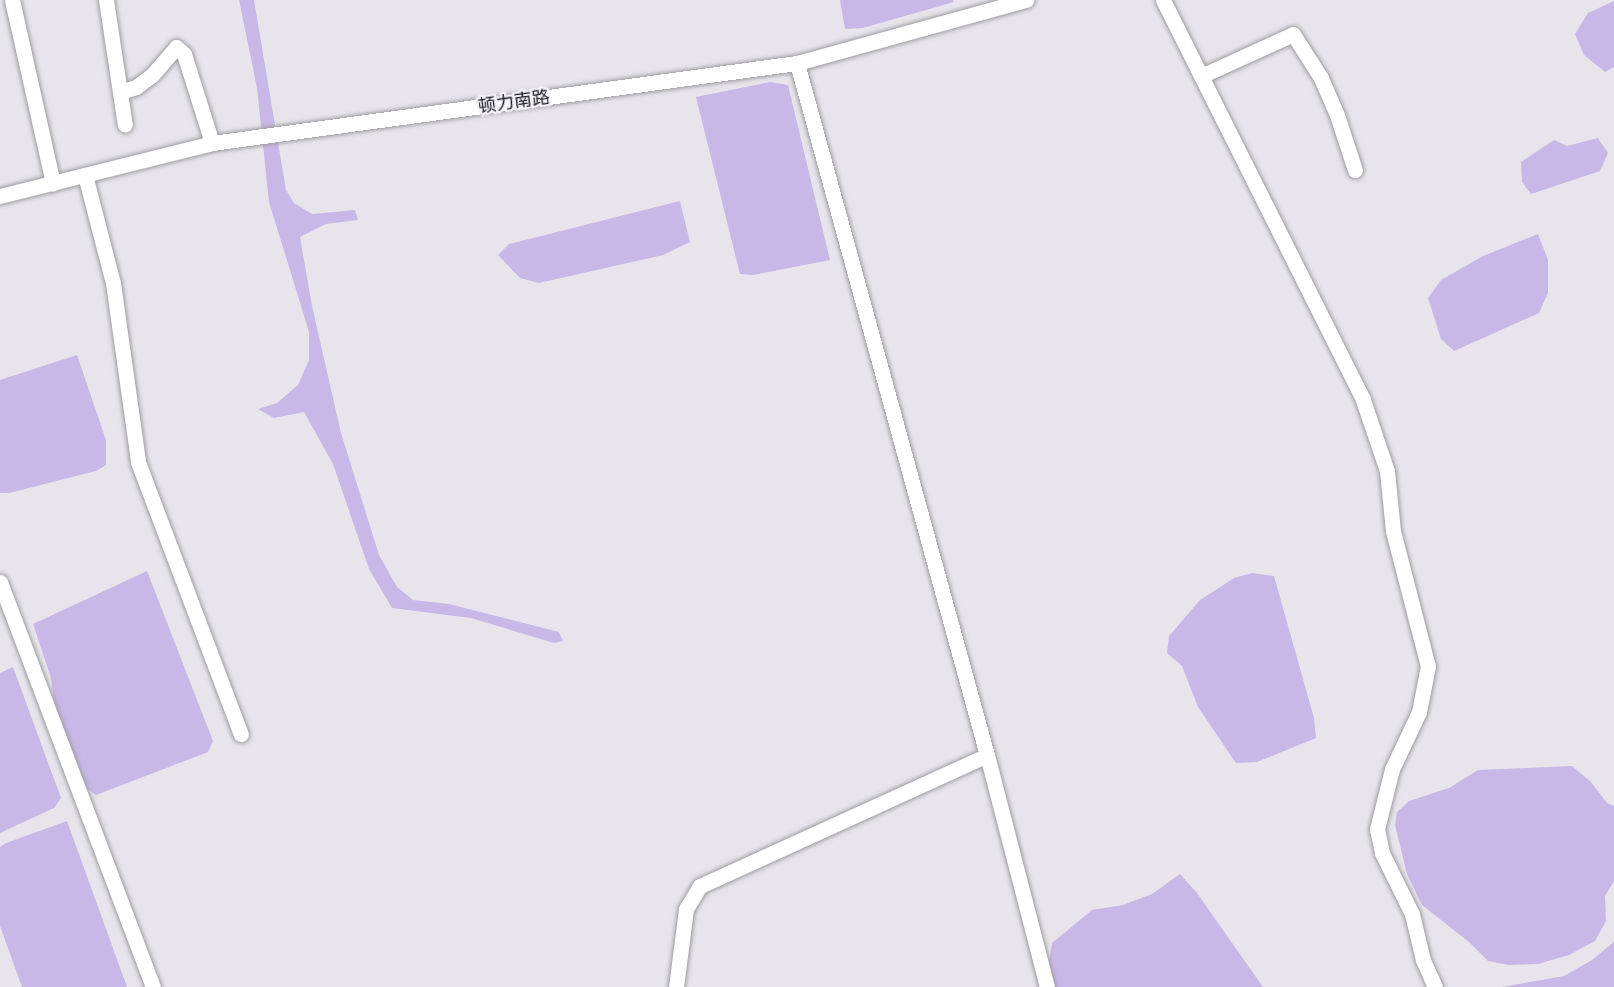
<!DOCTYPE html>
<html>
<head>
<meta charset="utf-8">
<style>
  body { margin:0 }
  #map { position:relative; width:1614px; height:987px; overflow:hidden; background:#e7e5eb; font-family:Rubik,"Noto Sans SC",sans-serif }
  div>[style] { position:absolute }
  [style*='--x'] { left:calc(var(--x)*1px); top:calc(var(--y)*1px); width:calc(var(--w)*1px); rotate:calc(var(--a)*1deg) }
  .water>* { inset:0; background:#c8b8e8 }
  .roads { filter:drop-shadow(0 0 2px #9d9ca1) drop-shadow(0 0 2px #9d9ca1) }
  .minor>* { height:15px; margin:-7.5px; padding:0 7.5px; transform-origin:7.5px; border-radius:7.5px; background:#fff }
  span { translate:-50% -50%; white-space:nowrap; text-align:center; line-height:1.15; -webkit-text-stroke:4.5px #f4f2f9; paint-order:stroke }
  .street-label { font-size:18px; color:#1a191b }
</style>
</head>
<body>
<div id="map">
  <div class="water">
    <div style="clip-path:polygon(239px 0,254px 0,286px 190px,294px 203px,312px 214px,355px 210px,358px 220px,326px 224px,300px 237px,312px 306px,341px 433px,379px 555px,397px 587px,413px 600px,449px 604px,559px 632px,563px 641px,554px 643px,471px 618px,392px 608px,369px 569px,333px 464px,304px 412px,274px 418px,258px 409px,277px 403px,298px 385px,309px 360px,309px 332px,269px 202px,257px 88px)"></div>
    <div style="clip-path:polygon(840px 0,953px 0,954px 2px,863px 28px,845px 29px)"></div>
    <div style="clip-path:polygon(1614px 1px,1614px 67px,1605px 72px,1584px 55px,1575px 34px,1588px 13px)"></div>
    <div style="clip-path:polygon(770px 82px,788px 85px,830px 260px,753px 275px,740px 274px,696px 97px)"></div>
    <div style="clip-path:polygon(1598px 138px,1608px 153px,1600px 171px,1531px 194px,1522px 182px,1521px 162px,1554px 140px,1567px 146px)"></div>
    <div style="clip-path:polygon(680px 201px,690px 242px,663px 255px,539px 283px,520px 278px,498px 255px,509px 244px)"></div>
    <div style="clip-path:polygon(1538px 234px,1548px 260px,1548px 293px,1539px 313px,1454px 351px,1441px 339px,1428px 298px,1441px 280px,1483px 256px)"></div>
    <div style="clip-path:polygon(77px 355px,106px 440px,106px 465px,96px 471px,9px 493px,0 493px,0 380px)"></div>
    <div style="clip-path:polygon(147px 571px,213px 741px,208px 752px,96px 795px,85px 787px,54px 702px,51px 678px,33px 624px)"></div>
    <div style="clip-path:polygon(1252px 573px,1274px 576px,1314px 718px,1316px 738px,1257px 762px,1236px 763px,1198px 707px,1182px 666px,1167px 653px,1169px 636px,1200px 600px,1234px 578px)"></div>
    <div style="clip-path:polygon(13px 667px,61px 798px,54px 808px,0 833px,0 673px)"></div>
    <div style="clip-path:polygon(1572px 766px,1591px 782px,1607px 803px,1614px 806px,1614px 881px,1605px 896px,1606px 921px,1595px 941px,1569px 955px,1538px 964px,1508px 965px,1488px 961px,1469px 942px,1422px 905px,1407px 874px,1395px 825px,1397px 812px,1409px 801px,1449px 788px,1478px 770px)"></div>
    <div style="clip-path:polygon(67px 821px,127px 987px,22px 987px,0 926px,0 847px,6px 843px)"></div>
    <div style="clip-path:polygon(1180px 874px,1197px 893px,1263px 987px,1055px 987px,1049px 962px,1052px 943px,1092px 910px,1123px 905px,1152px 894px)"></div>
    <div style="clip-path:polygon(1614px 942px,1614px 987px,1502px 987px,1564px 976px,1592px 960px)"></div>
  </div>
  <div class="roads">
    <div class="minor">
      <div style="--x:12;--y:0;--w:188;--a:77.4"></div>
      <div style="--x:106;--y:0;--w:126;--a:81.4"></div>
      <div style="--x:1163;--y:0;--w:447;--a:63.4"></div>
      <div style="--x:1363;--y:400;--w:75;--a:71.3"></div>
      <div style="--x:1387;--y:471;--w:60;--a:84.3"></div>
      <div style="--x:1393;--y:531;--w:139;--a:75.5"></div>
      <div style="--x:1428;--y:666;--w:47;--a:101.1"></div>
      <div style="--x:1419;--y:712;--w:63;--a:115.3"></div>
      <div style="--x:1392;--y:769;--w:62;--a:104"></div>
      <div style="--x:1377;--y:829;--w:25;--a:78"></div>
      <div style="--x:1382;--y:853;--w:68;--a:63.8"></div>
      <div style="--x:1412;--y:914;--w:47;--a:76.6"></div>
      <div style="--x:1423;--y:960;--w:30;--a:66"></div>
      <div style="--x:797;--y:63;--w:718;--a:74.65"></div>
      <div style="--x:987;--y:755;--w:240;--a:75.5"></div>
      <div style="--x:1201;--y:76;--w:101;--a:-24.5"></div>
      <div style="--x:1293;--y:34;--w:52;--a:57.5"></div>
      <div style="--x:1321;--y:78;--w:40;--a:66.6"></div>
      <div style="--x:1337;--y:115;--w:58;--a:71.9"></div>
      <div style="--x:120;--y:92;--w:17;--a:-17"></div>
      <div style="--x:136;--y:87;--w:20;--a:-37"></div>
      <div style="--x:152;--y:75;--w:37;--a:-49"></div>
      <div style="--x:176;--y:47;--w:11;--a:41"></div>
      <div style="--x:184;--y:54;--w:93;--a:72.5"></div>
      <div style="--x:85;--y:175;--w:112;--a:75.5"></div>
      <div style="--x:113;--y:283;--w:181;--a:82"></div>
      <div style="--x:138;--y:462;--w:291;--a:69.3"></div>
      <div style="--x:0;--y:196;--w:219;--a:-14"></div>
      <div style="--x:212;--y:143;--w:590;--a:-7.79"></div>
      <div style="--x:797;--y:63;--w:238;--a:-15.4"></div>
      <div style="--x:0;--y:582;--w:433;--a:69.3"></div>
      <div style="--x:676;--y:987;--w:79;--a:-82.7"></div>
      <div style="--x:686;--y:909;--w:27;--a:-59"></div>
      <div style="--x:700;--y:886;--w:315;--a:-24.5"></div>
    </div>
  </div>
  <div class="street-label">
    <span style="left:514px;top:102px;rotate:-8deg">顿力南路</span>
  </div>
</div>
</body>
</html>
